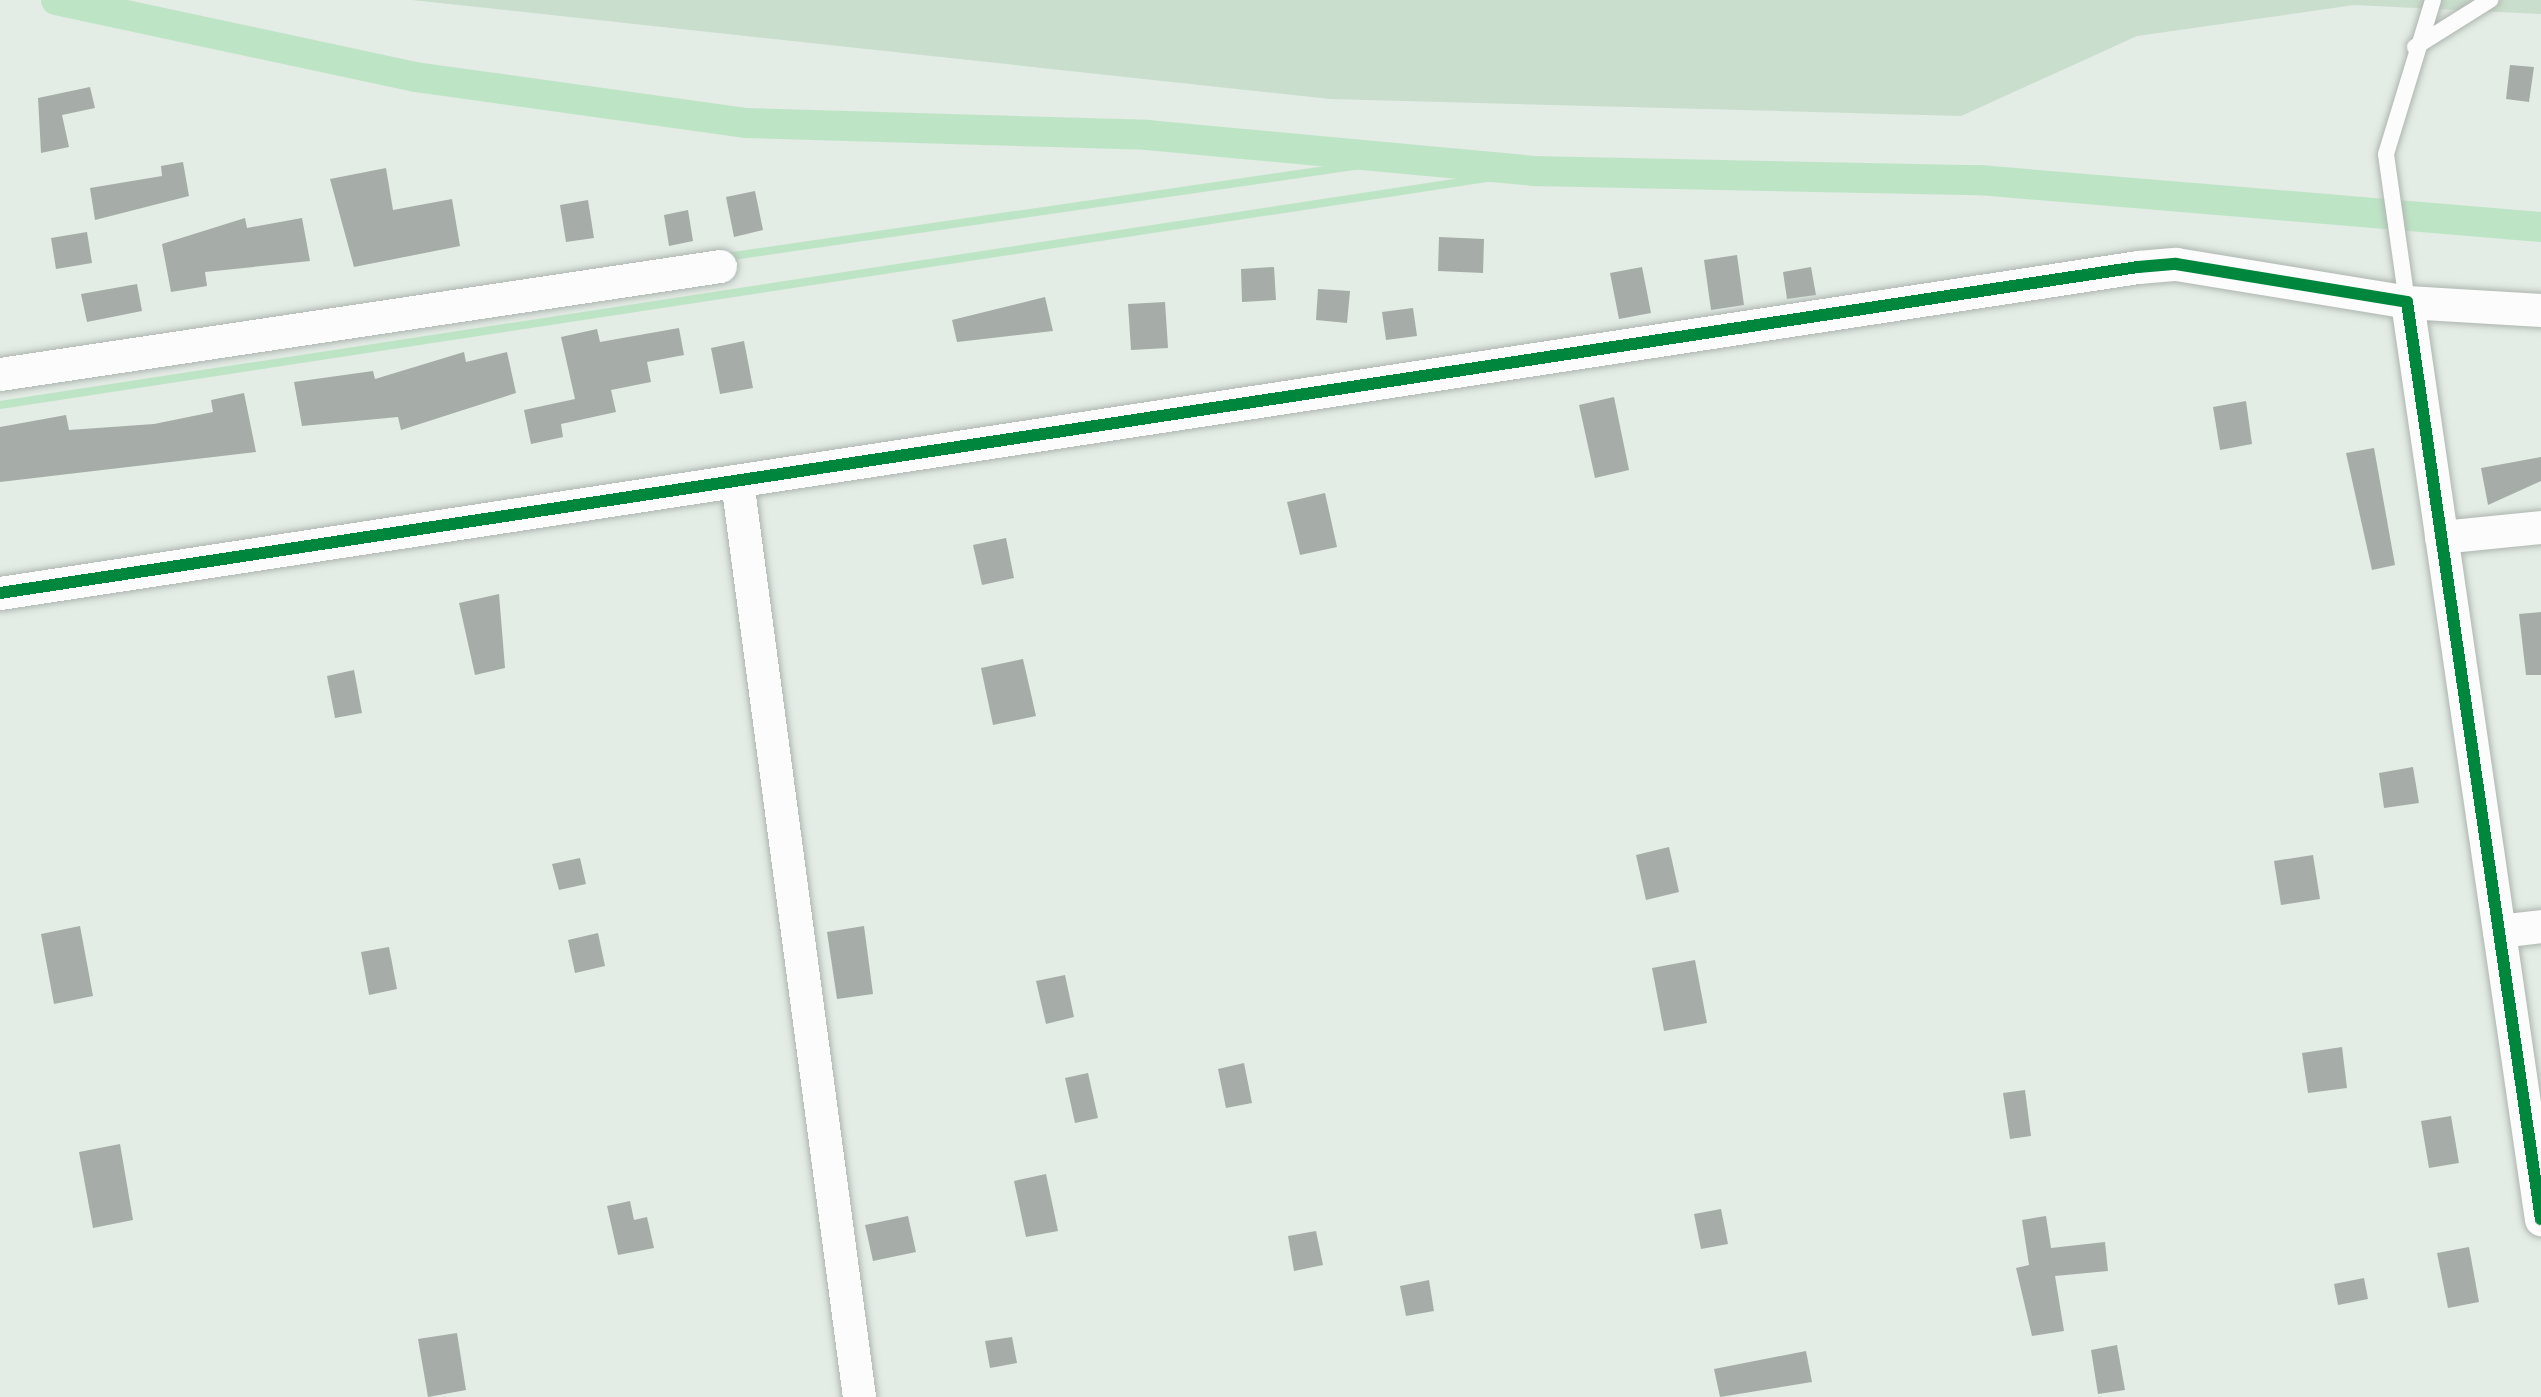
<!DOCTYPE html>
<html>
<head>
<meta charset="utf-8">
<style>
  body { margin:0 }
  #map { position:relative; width:2541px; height:1397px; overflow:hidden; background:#e3ece5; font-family:"Roboto Condensed",sans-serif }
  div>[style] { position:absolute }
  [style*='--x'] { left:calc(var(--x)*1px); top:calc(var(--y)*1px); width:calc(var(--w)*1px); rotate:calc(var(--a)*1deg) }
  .green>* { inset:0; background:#c9decc }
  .stream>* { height:8px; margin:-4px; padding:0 4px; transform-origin:4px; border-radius:4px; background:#bee4c6 }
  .canal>* { height:30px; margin:-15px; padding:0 15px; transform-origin:15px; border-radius:15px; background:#bee4c6 }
  .building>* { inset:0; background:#a6ada8 }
  .roads { filter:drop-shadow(0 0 3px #aeb5b0) drop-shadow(0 0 3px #aeb5b0) }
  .lane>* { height:16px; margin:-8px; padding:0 8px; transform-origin:8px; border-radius:8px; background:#fbfcfb }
  .street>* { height:33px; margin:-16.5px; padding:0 16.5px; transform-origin:16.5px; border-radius:16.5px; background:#fbfcfb }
  .cycleway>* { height:12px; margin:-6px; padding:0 6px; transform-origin:6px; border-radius:6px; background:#00873e }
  span { translate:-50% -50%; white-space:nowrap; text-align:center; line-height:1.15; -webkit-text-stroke:9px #edfdef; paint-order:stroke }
</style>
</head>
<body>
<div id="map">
  <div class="green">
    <div style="clip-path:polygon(412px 0,2541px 0,2541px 14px,2354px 5px,2137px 36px,1961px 116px,1330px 99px)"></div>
  </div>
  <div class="stream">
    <div style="--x:726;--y:257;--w:683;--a:-8.25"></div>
    <div style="--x:0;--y:405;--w:1551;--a:-8.68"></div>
  </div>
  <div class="canal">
    <div style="--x:56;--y:0;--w:367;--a:12.1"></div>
    <div style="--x:415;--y:77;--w:335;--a:7.9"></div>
    <div style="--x:747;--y:123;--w:400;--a:1.7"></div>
    <div style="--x:1147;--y:135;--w:388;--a:5.3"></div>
    <div style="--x:1533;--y:171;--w:446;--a:1.2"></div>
    <div style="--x:1979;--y:180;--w:564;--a:4.78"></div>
  </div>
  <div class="building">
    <div style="clip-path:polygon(2510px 65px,2534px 67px,2529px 102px,2506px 99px)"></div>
    <div style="clip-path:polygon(90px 87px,95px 108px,62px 115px,69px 147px,41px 153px,38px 98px)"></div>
    <div style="clip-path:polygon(183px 162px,189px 196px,95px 220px,90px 188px,162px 176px,161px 166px)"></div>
    <div style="clip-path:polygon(386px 168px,393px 210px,452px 199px,460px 246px,354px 267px,330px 179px)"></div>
    <div style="clip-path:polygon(755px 191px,763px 230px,734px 237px,726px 197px)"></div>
    <div style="clip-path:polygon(588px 200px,594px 238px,566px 242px,560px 205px)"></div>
    <div style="clip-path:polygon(688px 210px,693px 241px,669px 246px,664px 215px)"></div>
    <div style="clip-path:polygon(245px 218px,247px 228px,302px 218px,310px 261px,205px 272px,207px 286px,171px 292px,162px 244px)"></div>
    <div style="clip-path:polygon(87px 232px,92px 263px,56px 269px,51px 238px)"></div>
    <div style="clip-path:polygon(1439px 237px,1484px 239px,1483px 273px,1438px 271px)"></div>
    <div style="clip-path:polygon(1737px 255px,1744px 305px,1711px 310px,1704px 260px)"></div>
    <div style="clip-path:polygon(1274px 267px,1276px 300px,1242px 302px,1241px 269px)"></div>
    <div style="clip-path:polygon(1642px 267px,1651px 313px,1619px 319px,1610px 273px)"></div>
    <div style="clip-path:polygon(1811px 267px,1816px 295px,1787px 299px,1783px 272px)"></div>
    <div style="clip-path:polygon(137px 284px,142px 311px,87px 322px,81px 294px)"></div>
    <div style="clip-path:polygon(1318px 289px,1350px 291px,1347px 323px,1316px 320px)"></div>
    <div style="clip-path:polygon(1045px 297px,1053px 331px,957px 342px,952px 320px)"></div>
    <div style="clip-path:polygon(1165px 302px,1168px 348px,1131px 350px,1128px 304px)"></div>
    <div style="clip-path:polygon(1413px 308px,1417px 336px,1386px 340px,1382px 312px)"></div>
    <div style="clip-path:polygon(679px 328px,684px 355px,647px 362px,651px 382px,611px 390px,616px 412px,561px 424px,563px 437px,531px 444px,524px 410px,575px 399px,561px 337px,597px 329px,600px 342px)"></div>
    <div style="clip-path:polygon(744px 341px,753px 388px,720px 394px,711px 348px)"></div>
    <div style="clip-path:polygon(464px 352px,466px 362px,507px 352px,516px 393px,401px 430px,398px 417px,302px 426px,294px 382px,373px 371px,375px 379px)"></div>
    <div style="clip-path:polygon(244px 393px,256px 452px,0 482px,0 427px,66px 415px,69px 430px,154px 424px,213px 412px,211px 400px)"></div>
    <div style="clip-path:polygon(1614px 397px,1629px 470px,1595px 478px,1579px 405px)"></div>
    <div style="clip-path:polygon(2246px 401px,2252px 444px,2220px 450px,2213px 407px)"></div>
    <div style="clip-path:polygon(2374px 448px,2395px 565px,2372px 570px,2346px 453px)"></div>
    <div style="clip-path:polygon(2541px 457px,2541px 481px,2488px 505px,2481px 468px)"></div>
    <div style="clip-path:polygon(1325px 493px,1337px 547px,1300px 555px,1287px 502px)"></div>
    <div style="clip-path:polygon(1006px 538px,1014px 578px,982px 585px,973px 545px)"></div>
    <div style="clip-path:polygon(499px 594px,505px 668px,475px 675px,459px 603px)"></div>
    <div style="clip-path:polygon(2541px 612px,2541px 675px,2526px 675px,2519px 614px)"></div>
    <div style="clip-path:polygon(1023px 659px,1036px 716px,993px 725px,981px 668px)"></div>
    <div style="clip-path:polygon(354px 670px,362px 713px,335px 718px,327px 676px)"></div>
    <div style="clip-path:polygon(2413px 767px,2419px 803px,2384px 808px,2379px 773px)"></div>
    <div style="clip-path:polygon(1669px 847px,1679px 892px,1646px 900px,1636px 855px)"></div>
    <div style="clip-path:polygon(2313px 855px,2320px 899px,2281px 905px,2274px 861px)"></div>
    <div style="clip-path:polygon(580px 858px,586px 884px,559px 890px,552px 864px)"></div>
    <div style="clip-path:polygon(80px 926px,93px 996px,54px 1004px,41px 934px)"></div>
    <div style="clip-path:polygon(864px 926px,873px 994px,837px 999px,827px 932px)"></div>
    <div style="clip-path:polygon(598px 933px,605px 966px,575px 973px,568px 940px)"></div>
    <div style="clip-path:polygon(389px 947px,397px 989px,369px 995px,361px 952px)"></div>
    <div style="clip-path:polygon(1695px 960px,1707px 1023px,1664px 1031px,1652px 968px)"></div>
    <div style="clip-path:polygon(1065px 975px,1074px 1017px,1046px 1024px,1036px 981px)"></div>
    <div style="clip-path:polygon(2342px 1047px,2347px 1088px,2308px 1093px,2302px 1053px)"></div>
    <div style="clip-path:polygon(1244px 1063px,1252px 1103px,1226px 1108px,1218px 1069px)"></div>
    <div style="clip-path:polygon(1088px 1073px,1098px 1118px,1075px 1123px,1065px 1078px)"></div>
    <div style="clip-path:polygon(2025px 1090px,2031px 1136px,2010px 1139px,2003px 1093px)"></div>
    <div style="clip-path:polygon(2451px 1116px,2459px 1163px,2429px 1168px,2421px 1121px)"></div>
    <div style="clip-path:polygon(120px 1144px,133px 1220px,93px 1228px,79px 1152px)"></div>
    <div style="clip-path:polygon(1046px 1174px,1058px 1231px,1026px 1237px,1014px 1181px)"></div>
    <div style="clip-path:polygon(630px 1201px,634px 1220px,647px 1217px,654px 1248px,618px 1255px,607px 1206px)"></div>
    <div style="clip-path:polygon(1721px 1209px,1728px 1244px,1701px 1249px,1694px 1214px)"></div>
    <div style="clip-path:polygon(908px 1216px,916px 1252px,873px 1261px,865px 1225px)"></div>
    <div style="clip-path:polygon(2046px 1216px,2051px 1248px,2105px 1242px,2108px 1271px,2055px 1276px,2064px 1331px,2032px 1336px,2016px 1268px,2029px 1265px,2022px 1220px)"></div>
    <div style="clip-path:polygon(1316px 1231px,1323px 1265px,1294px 1271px,1288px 1236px)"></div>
    <div style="clip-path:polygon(2469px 1247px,2479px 1302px,2448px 1308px,2437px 1253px)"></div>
    <div style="clip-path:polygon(2364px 1278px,2368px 1299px,2338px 1305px,2334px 1284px)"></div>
    <div style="clip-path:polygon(1429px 1280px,1434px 1311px,1406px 1316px,1400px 1286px)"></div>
    <div style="clip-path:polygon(457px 1333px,466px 1390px,428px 1397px,418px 1339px)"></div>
    <div style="clip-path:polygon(1012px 1337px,1017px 1363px,990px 1368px,985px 1341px)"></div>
    <div style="clip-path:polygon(2117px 1345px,2125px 1390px,2098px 1394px,2091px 1350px)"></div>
    <div style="clip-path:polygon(1806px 1351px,1812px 1382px,1720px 1397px,1714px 1369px)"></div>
  </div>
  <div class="roads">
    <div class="lane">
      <div style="--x:2415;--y:47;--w:89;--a:-32.1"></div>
      <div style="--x:2407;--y:302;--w:149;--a:-98.1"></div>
      <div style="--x:2386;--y:154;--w:161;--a:-73"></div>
    </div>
    <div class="street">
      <div style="--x:2407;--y:302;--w:134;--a:3.4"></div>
      <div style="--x:0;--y:374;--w:728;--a:-8.53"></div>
      <div style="--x:737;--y:481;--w:924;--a:82.41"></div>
      <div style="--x:2441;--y:537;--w:100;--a:-5.7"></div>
      <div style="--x:0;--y:593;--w:2163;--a:-8.67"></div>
      <div style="--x:2138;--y:267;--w:38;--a:-5"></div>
      <div style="--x:2176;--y:264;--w:234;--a:9.3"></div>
      <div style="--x:2407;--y:302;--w:927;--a:81.69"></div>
      <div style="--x:2499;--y:931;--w:42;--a:-6.8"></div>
    </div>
  </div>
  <div class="cycleway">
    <div style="--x:0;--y:593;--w:2163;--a:-8.67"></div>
    <div style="--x:2138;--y:267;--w:38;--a:-5"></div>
    <div style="--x:2176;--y:264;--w:234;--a:9.3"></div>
    <div style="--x:2407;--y:302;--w:927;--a:81.69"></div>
  </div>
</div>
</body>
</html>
